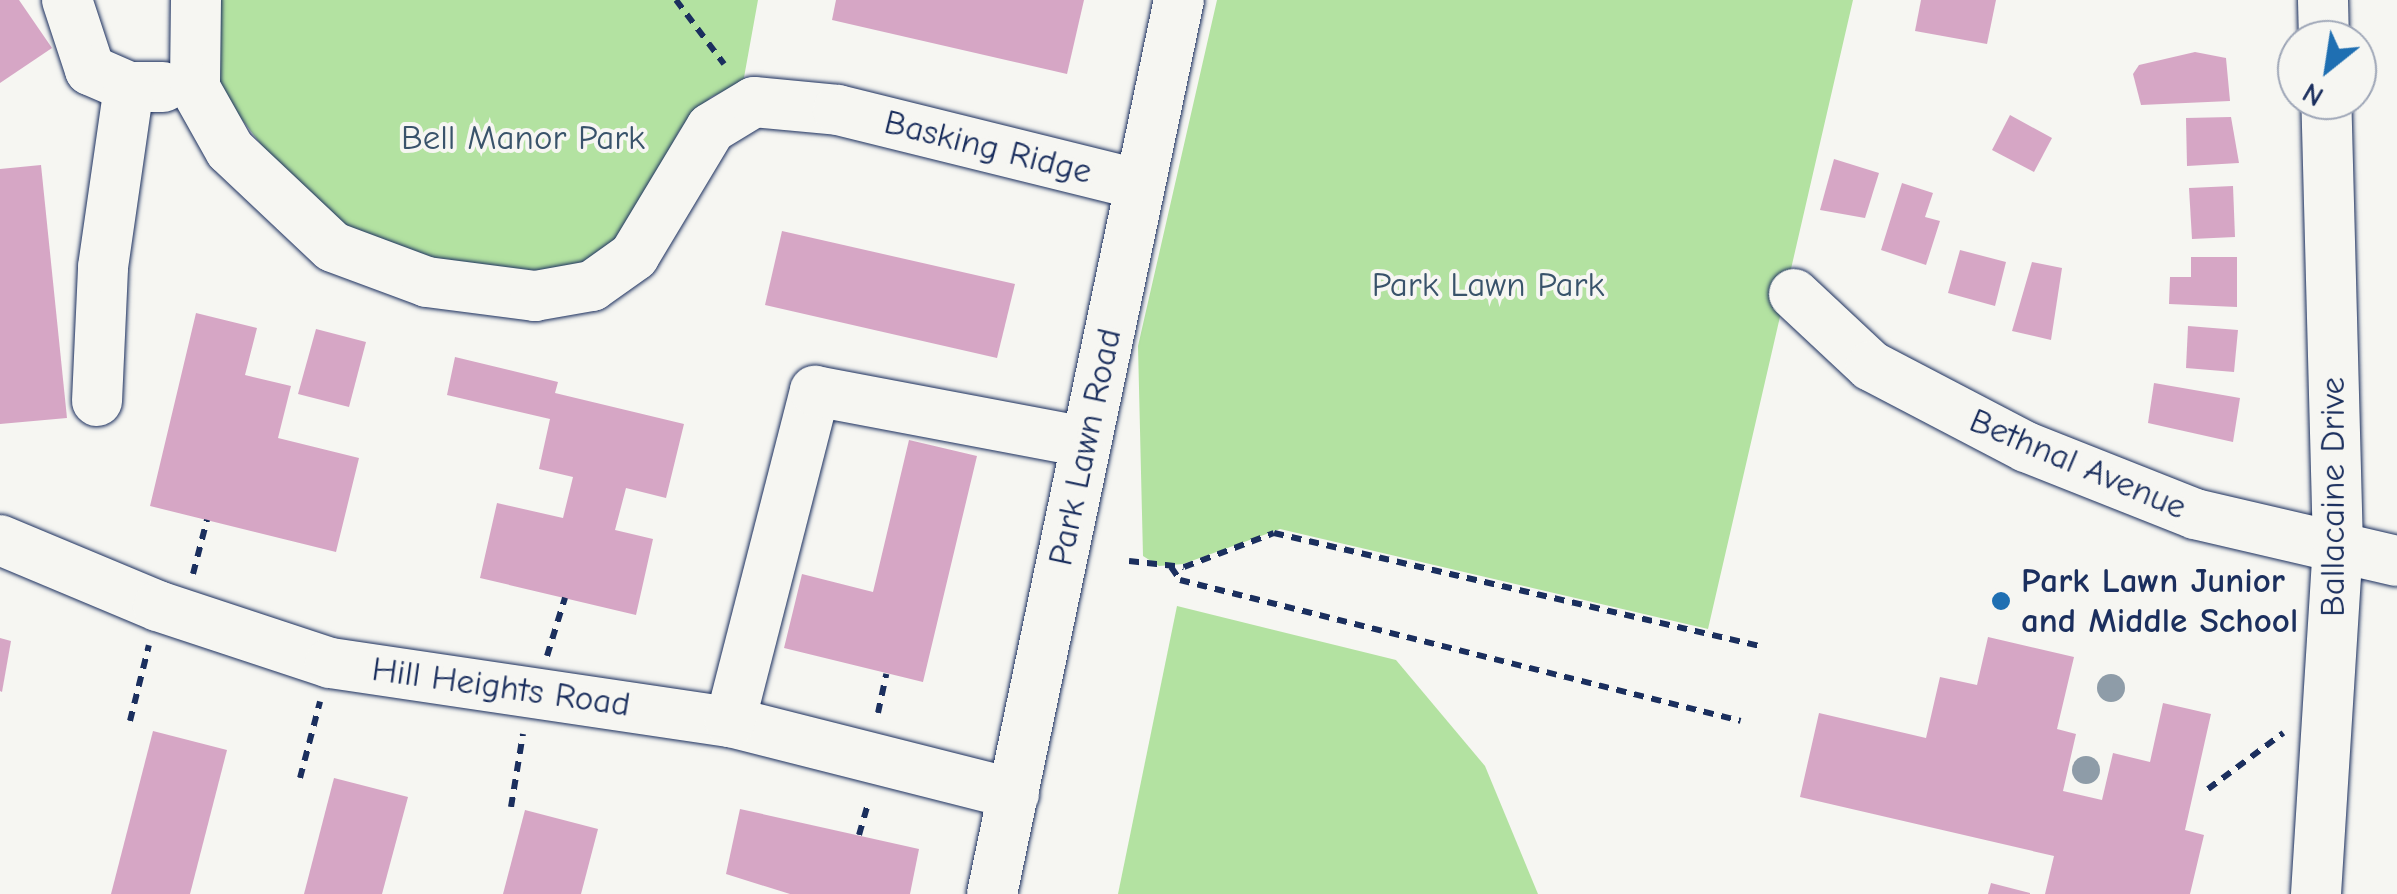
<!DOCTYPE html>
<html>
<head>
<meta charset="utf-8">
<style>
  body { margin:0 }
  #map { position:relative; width:2397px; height:894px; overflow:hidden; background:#f6f6f2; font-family:"Comic Neue",sans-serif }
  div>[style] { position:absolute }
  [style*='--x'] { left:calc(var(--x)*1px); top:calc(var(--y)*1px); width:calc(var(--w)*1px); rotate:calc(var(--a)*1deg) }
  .green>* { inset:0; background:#b3e2a1 }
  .building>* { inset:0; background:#d6a6c5 }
  .path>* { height:6px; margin-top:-3px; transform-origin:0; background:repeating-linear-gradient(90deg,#1b2f5e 0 10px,transparent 0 18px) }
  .roads { filter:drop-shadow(0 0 2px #1b2f5e) drop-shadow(0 0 2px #1b2f5e) }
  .minor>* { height:50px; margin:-25px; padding:0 25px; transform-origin:25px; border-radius:25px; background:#f6f6f2 }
  .trees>* { width:28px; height:28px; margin:-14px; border-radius:50%; background:#8e9ca8 }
  .dots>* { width:28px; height:28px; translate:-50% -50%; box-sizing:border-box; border:5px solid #f6f6f2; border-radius:50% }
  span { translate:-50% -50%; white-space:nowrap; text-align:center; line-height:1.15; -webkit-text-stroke:8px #f6f6f2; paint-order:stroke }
  .park-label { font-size:35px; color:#39536b }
  .street-label { font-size:35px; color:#1b2f5e }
  .poi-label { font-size:35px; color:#1b2f5e; font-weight:700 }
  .left { translate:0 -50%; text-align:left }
  .north { position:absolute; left:2277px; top:20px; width:100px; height:100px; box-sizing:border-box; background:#f6f6f2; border:2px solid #9ea6b7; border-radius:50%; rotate:210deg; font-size:28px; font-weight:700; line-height:40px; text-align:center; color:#1b2f5e }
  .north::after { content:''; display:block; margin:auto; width:35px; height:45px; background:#1f6fb2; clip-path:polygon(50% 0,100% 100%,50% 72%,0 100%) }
</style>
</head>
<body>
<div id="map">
  <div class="green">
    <div style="clip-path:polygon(212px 0,758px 0,743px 83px,711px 97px,679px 131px,613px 260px,514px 277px,367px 242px,285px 176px,218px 88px)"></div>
    <div style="clip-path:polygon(1217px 0,1853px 0,1708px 629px,1280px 529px,1183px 564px,1159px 566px,1143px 556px,1138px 346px)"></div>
    <div style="clip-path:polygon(1177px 606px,1396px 660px,1485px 766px,1538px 894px,1118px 894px)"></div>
  </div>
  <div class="building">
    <div style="clip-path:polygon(0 0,19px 0,52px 48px,0 83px)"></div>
    <div style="clip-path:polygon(836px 0,1084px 0,1067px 74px,832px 20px)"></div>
    <div style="clip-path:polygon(1921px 0,1996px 0,1987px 44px,1915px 31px)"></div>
    <div style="clip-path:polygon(2195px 52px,2226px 58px,2230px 101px,2141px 105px,2133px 74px,2139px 65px)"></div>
    <div style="clip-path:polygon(2010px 115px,2052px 138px,2034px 172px,1992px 150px)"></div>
    <div style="clip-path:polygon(2231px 117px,2239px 163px,2187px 166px,2186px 118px)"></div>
    <div style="clip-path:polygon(1834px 159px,1879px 173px,1865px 218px,1820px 210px)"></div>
    <div style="clip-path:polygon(41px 165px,67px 418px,0 424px,0 169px)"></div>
    <div style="clip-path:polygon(1902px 183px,1933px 193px,1925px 217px,1940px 221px,1926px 265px,1881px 250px)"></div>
    <div style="clip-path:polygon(2233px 186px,2235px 237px,2192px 239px,2189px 188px)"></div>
    <div style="clip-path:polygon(782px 231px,1015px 284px,997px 358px,765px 305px)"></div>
    <div style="clip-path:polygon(1960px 250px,2006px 262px,1995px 306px,1948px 293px)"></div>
    <div style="clip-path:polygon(2191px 257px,2237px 257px,2237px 307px,2169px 304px,2170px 277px,2191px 277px)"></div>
    <div style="clip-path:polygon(2032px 262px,2062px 268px,2051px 340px,2012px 331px)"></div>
    <div style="clip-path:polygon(196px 313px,257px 328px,245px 375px,291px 386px,278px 438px,359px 458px,336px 552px,150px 506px)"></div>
    <div style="clip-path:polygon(2188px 326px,2238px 330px,2234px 372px,2186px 368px)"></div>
    <div style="clip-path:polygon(316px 329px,366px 342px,349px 407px,298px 394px)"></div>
    <div style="clip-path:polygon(455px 357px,558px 382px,555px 393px,684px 424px,666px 498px,626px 488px,615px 530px,653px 539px,636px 615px,480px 578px,497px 503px,563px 518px,573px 477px,539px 469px,550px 419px,447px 395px)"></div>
    <div style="clip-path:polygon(2154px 383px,2240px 398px,2233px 442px,2148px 423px)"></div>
    <div style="clip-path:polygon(909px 440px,977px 456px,923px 682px,784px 648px,802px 574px,873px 592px)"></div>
    <div style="clip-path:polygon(1988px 637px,2074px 657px,2057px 729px,2076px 734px,2063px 791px,2102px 800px,2113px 753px,2150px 762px,2163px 703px,2211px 714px,2185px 830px,2204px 835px,2190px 894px,2045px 894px,2054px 856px,1800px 797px,1819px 713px,1926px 738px,1940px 677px,1977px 685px)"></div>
    <div style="clip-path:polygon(0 638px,11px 641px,2px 692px,0 691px)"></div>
    <div style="clip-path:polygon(153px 731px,227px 750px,190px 894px,111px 894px)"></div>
    <div style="clip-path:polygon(334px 778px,408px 797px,382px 894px,304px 894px)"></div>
    <div style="clip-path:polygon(740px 809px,919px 849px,910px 894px,790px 894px,726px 874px)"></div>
    <div style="clip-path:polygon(525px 810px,598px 829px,581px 894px,503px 894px)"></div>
    <div style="clip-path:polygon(1991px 883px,2030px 893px,2030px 894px,1988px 894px)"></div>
  </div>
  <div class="path">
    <div style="--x:676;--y:0;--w:80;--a:53.1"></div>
    <div style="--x:1129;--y:561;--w:55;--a:6.2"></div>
    <div style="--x:1184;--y:567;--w:96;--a:-20.7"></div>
    <div style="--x:1274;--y:533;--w:497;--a:13.1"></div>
    <div style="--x:1171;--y:567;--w:16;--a:55"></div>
    <div style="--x:1180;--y:580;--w:578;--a:14.11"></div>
    <div style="--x:193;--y:574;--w:56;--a:-75.5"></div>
    <div style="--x:547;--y:656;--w:61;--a:-72.8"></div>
    <div style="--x:878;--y:713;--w:40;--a:-78"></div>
    <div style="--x:130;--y:721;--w:78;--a:-76"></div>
    <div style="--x:300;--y:778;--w:79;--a:-75.3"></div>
    <div style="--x:2208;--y:789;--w:94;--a:-36.7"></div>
    <div style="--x:511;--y:807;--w:74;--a:-80.7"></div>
    <div style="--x:859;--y:835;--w:33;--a:-74"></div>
  </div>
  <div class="roads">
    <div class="minor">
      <div style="--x:67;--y:0;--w:74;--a:71.8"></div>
      <div style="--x:90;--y:70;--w:43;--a:23.6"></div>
      <div style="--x:129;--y:87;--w:34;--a:0"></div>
      <div style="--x:196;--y:0;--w:88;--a:90.7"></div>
      <div style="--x:195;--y:88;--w:71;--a:60.6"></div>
      <div style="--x:230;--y:150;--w:141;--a:43.3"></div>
      <div style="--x:333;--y:247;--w:100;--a:20.4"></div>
      <div style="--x:427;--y:282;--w:109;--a:7.4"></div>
      <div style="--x:535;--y:296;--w:58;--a:-10"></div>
      <div style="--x:592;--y:286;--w:52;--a:-35.5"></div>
      <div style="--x:634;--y:256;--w:149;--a:-59"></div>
      <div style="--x:711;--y:128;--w:50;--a:-31.2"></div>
      <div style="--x:754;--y:102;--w:84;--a:5.4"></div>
      <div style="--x:838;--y:110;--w:308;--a:13.9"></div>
      <div style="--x:2323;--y:0;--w:40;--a:88.6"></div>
      <div style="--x:1794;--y:294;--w:105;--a:43.1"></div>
      <div style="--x:1871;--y:366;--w:175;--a:27.6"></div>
      <div style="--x:2026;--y:447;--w:182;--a:21.6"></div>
      <div style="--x:2195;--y:514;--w:207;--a:13.1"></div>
      <div style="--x:97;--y:401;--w:134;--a:-87.4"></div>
      <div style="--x:103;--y:267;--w:182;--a:-81.8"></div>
      <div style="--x:0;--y:540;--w:171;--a:22.7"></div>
      <div style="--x:158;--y:606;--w:181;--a:18.3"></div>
      <div style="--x:330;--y:663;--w:404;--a:8.4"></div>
      <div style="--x:730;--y:722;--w:293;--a:14.2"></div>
      <div style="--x:730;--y:722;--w:342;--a:-75.6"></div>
      <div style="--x:815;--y:391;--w:276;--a:10.7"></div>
      <div style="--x:992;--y:894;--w:913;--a:-78.19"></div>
      <div style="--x:2316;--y:894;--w:348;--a:-86.4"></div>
      <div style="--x:2338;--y:547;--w:447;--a:-91.5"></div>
    </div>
  </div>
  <div class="trees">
    <div style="left:2111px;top:688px"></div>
    <div style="left:2086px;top:770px"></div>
  </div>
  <div class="dots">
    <div style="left:2001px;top:601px;background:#1f6fb2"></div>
  </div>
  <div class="park-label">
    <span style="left:523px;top:138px">Bell Manor Park</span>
    <span style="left:1488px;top:285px">Park Lawn Park</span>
  </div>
  <div class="street-label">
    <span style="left:988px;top:147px;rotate:14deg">Basking Ridge</span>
    <span style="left:1085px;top:447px;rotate:-78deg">Park Lawn Road</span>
    <span style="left:2078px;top:464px;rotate:23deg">Bethnal Avenue</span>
    <span style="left:2333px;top:497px;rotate:-90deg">Ballacaine Drive</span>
    <span style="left:501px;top:687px;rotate:8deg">Hill Heights Road</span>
  </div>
  <div class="poi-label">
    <span class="left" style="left:2021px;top:601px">Park Lawn Junior<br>and Middle School</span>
  </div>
  <div class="north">N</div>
</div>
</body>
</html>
